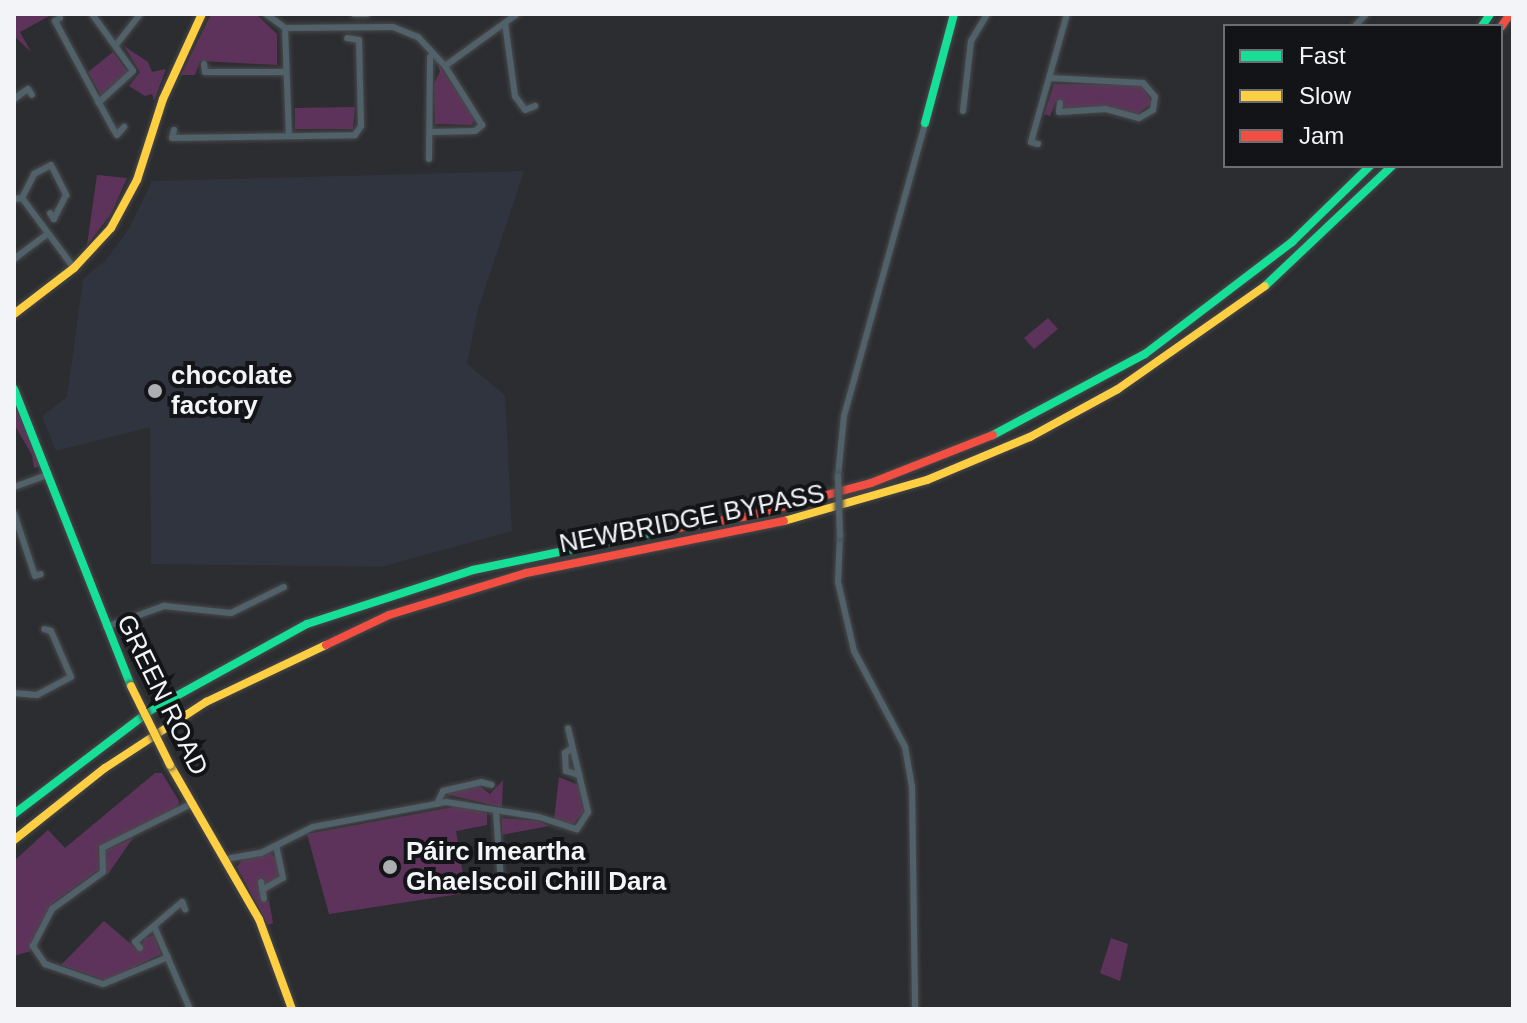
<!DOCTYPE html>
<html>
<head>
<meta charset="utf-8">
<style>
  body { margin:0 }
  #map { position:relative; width:1527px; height:1023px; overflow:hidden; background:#2c2d30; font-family:Helvetica,sans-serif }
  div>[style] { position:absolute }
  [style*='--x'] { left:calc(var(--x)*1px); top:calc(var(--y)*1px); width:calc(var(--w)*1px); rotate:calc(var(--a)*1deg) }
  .built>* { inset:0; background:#2f343e }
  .green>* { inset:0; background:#5e335b }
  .roads { filter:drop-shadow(0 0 2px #49494b) drop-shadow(0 0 2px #49494b) }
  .street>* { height:6px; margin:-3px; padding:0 3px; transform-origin:3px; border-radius:3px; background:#50616a }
  .fast>* { height:8px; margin:-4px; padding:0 4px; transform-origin:4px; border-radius:4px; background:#16e098 }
  .slow>* { height:8px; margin:-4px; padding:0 4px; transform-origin:4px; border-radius:4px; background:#ffcf43 }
  .jam>* { height:8px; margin:-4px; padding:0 4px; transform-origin:4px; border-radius:4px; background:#f24e42 }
  .bridges { filter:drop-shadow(0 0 2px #49494b) drop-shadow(0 0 2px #49494b) }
  .street-bridge>* { height:6px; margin:-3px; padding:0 3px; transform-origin:3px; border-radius:3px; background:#50616a }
  .slow-bridge>* { height:8px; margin:-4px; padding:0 4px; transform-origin:4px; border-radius:4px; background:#ffcf43 }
  .dots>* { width:22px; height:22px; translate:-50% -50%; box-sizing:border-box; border:4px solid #131417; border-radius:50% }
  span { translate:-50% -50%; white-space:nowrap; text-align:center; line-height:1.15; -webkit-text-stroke:8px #131417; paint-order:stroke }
  .poi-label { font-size:26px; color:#f2f4f7; font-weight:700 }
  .left { translate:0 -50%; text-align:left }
  .street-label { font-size:26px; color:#f2f4f7 }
  .frame { position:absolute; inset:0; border:16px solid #f2f4f7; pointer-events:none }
  .legend { position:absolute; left:1223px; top:24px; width:280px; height:144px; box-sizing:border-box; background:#131417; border:2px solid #6c6e71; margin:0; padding:10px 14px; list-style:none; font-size:24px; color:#f2f4f7 }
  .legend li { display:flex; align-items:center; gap:16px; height:40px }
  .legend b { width:40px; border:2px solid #6c6e71 }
</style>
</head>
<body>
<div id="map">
  <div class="built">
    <div style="clip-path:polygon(524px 171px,478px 309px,467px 364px,505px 395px,512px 531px,381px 567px,151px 564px,150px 427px,56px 451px,42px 416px,67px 397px,83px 279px,106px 260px,130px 227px,152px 181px)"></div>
  </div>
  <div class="green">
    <div style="clip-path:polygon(14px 14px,53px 14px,20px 32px,31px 52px,14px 36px)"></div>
    <div style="clip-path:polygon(211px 14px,256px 14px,277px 34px,277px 65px,200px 61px,195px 75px,181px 75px)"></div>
    <div style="clip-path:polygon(124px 46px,148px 62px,152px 72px,166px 69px,154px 101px,152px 94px,145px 96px,129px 86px,140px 72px)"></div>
    <div style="clip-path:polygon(113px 52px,128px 72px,101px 95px,88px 72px)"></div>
    <div style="clip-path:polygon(434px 57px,475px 119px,472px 125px,435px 124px,434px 84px,440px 71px)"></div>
    <div style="clip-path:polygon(1054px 84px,1142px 85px,1152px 103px,1136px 115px,1106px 106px,1067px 110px,1056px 101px,1050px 116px,1044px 114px)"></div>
    <div style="clip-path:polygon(355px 107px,353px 129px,295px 129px,295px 108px)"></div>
    <div style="clip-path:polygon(97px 175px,127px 178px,111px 214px,87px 245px)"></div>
    <div style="clip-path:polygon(1048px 318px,1058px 329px,1034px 349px,1024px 338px)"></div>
    <div style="clip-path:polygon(14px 404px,41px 466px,34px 468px,32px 455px,14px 424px)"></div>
    <div style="clip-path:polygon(155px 773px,162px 773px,179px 801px,178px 809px,98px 847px,100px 869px,53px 903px,31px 951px,14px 956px,14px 861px,48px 830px,65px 848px)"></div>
    <div style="clip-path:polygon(559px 777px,578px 785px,584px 812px,572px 825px,554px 820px)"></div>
    <div style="clip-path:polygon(503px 780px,502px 807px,445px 794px,478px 785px,490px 794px)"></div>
    <div style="clip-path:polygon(459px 806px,487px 813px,487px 825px,456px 831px,466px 893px,329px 914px,307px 834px)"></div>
    <div style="clip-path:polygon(502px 818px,538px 821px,549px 826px,502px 835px)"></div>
    <div style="clip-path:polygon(133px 838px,108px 874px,106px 873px,104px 851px)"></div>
    <div style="clip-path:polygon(270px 853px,277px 858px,280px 877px,267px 885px,258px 882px,262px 902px,269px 901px,273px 923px,268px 925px,237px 867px,242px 860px)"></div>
    <div style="clip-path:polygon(104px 921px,139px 951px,145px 938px,154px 935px,161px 954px,106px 981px,61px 965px)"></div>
    <div style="clip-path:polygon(1111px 938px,1128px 944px,1120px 981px,1100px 973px)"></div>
  </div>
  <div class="roads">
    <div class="street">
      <div style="--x:92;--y:14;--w:70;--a:54.3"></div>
      <div style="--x:133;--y:71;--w:47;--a:137.6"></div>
      <div style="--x:266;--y:14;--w:24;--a:36"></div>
      <div style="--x:285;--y:28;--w:108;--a:-0.5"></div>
      <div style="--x:393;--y:27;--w:27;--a:22"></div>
      <div style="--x:418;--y:37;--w:40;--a:47"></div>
      <div style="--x:445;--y:66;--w:70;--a:57.9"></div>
      <div style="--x:482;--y:125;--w:9;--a:139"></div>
      <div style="--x:475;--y:131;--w:43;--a:178.7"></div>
      <div style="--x:354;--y:14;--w:13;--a:0"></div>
      <div style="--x:60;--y:18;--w:6;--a:149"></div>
      <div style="--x:55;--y:21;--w:120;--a:61.7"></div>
      <div style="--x:112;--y:127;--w:9;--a:58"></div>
      <div style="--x:117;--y:135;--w:11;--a:-49"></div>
      <div style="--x:505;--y:23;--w:74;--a:82.2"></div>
      <div style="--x:515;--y:96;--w:17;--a:54"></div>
      <div style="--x:525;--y:110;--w:11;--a:-22"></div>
      <div style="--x:1355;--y:26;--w:16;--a:-47"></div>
      <div style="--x:285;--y:28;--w:107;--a:87.9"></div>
      <div style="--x:116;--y:45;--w:39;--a:-52"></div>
      <div style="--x:204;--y:64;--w:8;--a:83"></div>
      <div style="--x:205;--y:72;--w:81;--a:0"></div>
      <div style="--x:445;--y:66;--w:89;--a:-35.8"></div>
      <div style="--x:1050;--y:78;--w:93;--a:3.1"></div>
      <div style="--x:1143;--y:83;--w:18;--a:49"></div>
      <div style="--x:1155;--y:97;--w:13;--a:99"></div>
      <div style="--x:1153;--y:110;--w:16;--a:150"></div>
      <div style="--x:1139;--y:118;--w:34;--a:-165"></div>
      <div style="--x:1106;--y:109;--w:47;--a:176.3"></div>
      <div style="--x:1059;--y:112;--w:9;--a:-84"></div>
      <div style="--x:14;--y:99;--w:17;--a:-36"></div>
      <div style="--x:28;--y:89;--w:7;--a:56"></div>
      <div style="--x:963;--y:111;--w:70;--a:-83.5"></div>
      <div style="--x:971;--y:41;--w:31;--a:-59"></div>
      <div style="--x:174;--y:130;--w:8;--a:104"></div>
      <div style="--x:172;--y:138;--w:183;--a:-0.9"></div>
      <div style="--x:355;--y:135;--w:11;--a:-56"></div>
      <div style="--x:361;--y:126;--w:86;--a:-91.3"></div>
      <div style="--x:359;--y:40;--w:12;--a:-171"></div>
      <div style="--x:1038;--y:144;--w:7;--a:-164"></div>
      <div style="--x:1031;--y:142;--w:133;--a:-74.3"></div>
      <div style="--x:429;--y:159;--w:102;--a:-89.4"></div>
      <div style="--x:22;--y:198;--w:27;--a:-63"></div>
      <div style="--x:34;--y:174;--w:19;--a:-28"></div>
      <div style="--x:51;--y:165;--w:34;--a:63"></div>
      <div style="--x:66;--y:195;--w:27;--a:117"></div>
      <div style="--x:54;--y:219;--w:7;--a:-124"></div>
      <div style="--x:14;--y:199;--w:8;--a:-7"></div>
      <div style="--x:22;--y:198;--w:87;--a:53.4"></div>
      <div style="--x:14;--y:259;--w:41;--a:-37.1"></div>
      <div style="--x:838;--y:476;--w:60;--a:-84.3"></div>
      <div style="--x:844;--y:416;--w:304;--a:-74.5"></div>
      <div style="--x:14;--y:487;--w:37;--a:-20"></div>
      <div style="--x:14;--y:513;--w:66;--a:71.6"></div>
      <div style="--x:35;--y:576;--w:6;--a:-18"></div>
      <div style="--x:840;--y:536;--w:46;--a:92.5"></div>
      <div style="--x:838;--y:582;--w:71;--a:76.9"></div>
      <div style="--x:854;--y:651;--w:109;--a:62"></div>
      <div style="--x:905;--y:747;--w:41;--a:80.1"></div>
      <div style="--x:912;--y:787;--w:222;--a:89.2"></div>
      <div style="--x:106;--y:627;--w:62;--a:-19.9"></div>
      <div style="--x:164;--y:606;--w:67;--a:6"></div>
      <div style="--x:231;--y:613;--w:59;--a:-26.1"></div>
      <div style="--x:14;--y:693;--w:23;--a:5"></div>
      <div style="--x:37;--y:695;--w:38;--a:-28"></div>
      <div style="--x:71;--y:677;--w:50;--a:-113.5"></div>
      <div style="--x:51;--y:631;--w:7;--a:-164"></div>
      <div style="--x:572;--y:748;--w:9;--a:144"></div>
      <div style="--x:565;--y:753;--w:18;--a:87"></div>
      <div style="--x:566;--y:771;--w:14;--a:17"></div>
      <div style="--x:437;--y:804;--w:14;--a:-65"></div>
      <div style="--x:443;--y:791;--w:39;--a:-13"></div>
      <div style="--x:481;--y:782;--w:11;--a:15"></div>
      <div style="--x:496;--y:812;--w:71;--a:86"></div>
      <div style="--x:226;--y:859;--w:36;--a:-10"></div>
      <div style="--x:261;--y:853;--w:58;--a:-26.6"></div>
      <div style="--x:313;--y:827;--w:135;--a:-10.6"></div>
      <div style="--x:446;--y:802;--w:94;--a:9.2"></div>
      <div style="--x:539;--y:817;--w:40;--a:18"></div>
      <div style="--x:577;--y:829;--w:20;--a:-57"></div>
      <div style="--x:588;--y:812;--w:86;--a:-103.4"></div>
      <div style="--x:261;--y:882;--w:17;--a:80"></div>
      <div style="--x:262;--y:890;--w:24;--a:-30"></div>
      <div style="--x:283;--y:878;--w:33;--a:-102"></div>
      <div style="--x:154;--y:926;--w:90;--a:66.6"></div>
      <div style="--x:140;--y:948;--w:8;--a:-130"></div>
      <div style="--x:135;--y:942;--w:62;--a:-40.4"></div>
      <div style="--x:182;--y:902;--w:8;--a:67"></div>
      <div style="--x:168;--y:957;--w:70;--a:157.4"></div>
      <div style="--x:103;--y:984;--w:61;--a:-161"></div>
      <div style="--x:45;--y:964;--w:22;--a:-124"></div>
      <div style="--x:33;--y:946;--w:42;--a:-62.8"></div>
      <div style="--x:52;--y:909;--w:63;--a:-36"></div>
      <div style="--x:103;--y:872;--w:24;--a:-92"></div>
      <div style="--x:102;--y:848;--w:102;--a:-26.3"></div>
    </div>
    <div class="fast">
      <div style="--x:1482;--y:26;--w:14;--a:-56"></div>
      <div style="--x:925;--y:123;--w:113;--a:-75.1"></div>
      <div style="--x:1265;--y:286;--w:175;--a:-43.4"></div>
      <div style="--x:14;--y:389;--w:319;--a:68.5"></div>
      <div style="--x:993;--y:435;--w:172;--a:-28.1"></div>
      <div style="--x:1145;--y:354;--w:185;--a:-37.3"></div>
      <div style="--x:1292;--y:242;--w:109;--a:-44.3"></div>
      <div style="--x:14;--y:814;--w:172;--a:-37.2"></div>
      <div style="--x:151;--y:710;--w:178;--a:-28.9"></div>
      <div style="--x:307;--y:624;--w:175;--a:-18"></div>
      <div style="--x:473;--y:570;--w:191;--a:-11.8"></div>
    </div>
    <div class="slow">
      <div style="--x:14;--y:314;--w:76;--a:-37.5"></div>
      <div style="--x:74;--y:268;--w:54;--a:-47.2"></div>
      <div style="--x:111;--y:228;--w:55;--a:-61.6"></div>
      <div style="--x:137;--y:180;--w:85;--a:-72.2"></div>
      <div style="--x:163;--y:99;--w:94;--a:-65.4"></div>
      <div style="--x:784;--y:521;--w:149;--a:-16"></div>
      <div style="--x:927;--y:480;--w:112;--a:-22.7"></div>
      <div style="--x:1030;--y:437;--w:100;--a:-28.6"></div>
      <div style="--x:1118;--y:389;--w:179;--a:-35"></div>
      <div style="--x:170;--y:765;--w:178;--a:60"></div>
      <div style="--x:259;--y:919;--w:96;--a:69.9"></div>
      <div style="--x:14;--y:840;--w:116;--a:-38.4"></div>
      <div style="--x:105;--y:768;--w:121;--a:-33.2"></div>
      <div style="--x:206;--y:702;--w:133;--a:-25.4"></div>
    </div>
    <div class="jam">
      <div style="--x:1501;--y:27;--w:16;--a:-55"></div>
      <div style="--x:660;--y:531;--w:90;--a:-9.6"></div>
      <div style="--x:749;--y:516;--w:126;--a:-15.1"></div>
      <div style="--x:871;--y:483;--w:131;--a:-21.5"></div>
      <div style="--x:326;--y:645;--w:70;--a:-25.5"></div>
      <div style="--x:389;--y:615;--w:143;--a:-17"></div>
      <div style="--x:526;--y:573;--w:263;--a:-11.4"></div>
    </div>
  </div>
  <div class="bridges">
    <div class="street-bridge">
      <div style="--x:838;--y:476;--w:60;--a:88.1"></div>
    </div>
    <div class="slow-bridge">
      <div style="--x:131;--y:686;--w:88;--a:63.7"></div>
    </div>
  </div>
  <div class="dots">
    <div style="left:155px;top:391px;background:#adaeb1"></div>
    <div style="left:390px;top:867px;background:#adaeb1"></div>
  </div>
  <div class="poi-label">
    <span class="left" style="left:171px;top:391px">chocolate<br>factory</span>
    <span class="left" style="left:406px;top:867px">Páirc Imeartha<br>Ghaelscoil Chill Dara</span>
  </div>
  <div class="street-label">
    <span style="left:692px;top:519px;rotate:-11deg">NEWBRIDGE BYPASS</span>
    <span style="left:162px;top:695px;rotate:64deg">GREEN ROAD</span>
  </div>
  <div class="frame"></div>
  <ul class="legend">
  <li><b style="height:10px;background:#16e098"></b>Fast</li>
  <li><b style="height:10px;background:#ffcf43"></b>Slow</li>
  <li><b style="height:10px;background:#f24e42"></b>Jam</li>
  </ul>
</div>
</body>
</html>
